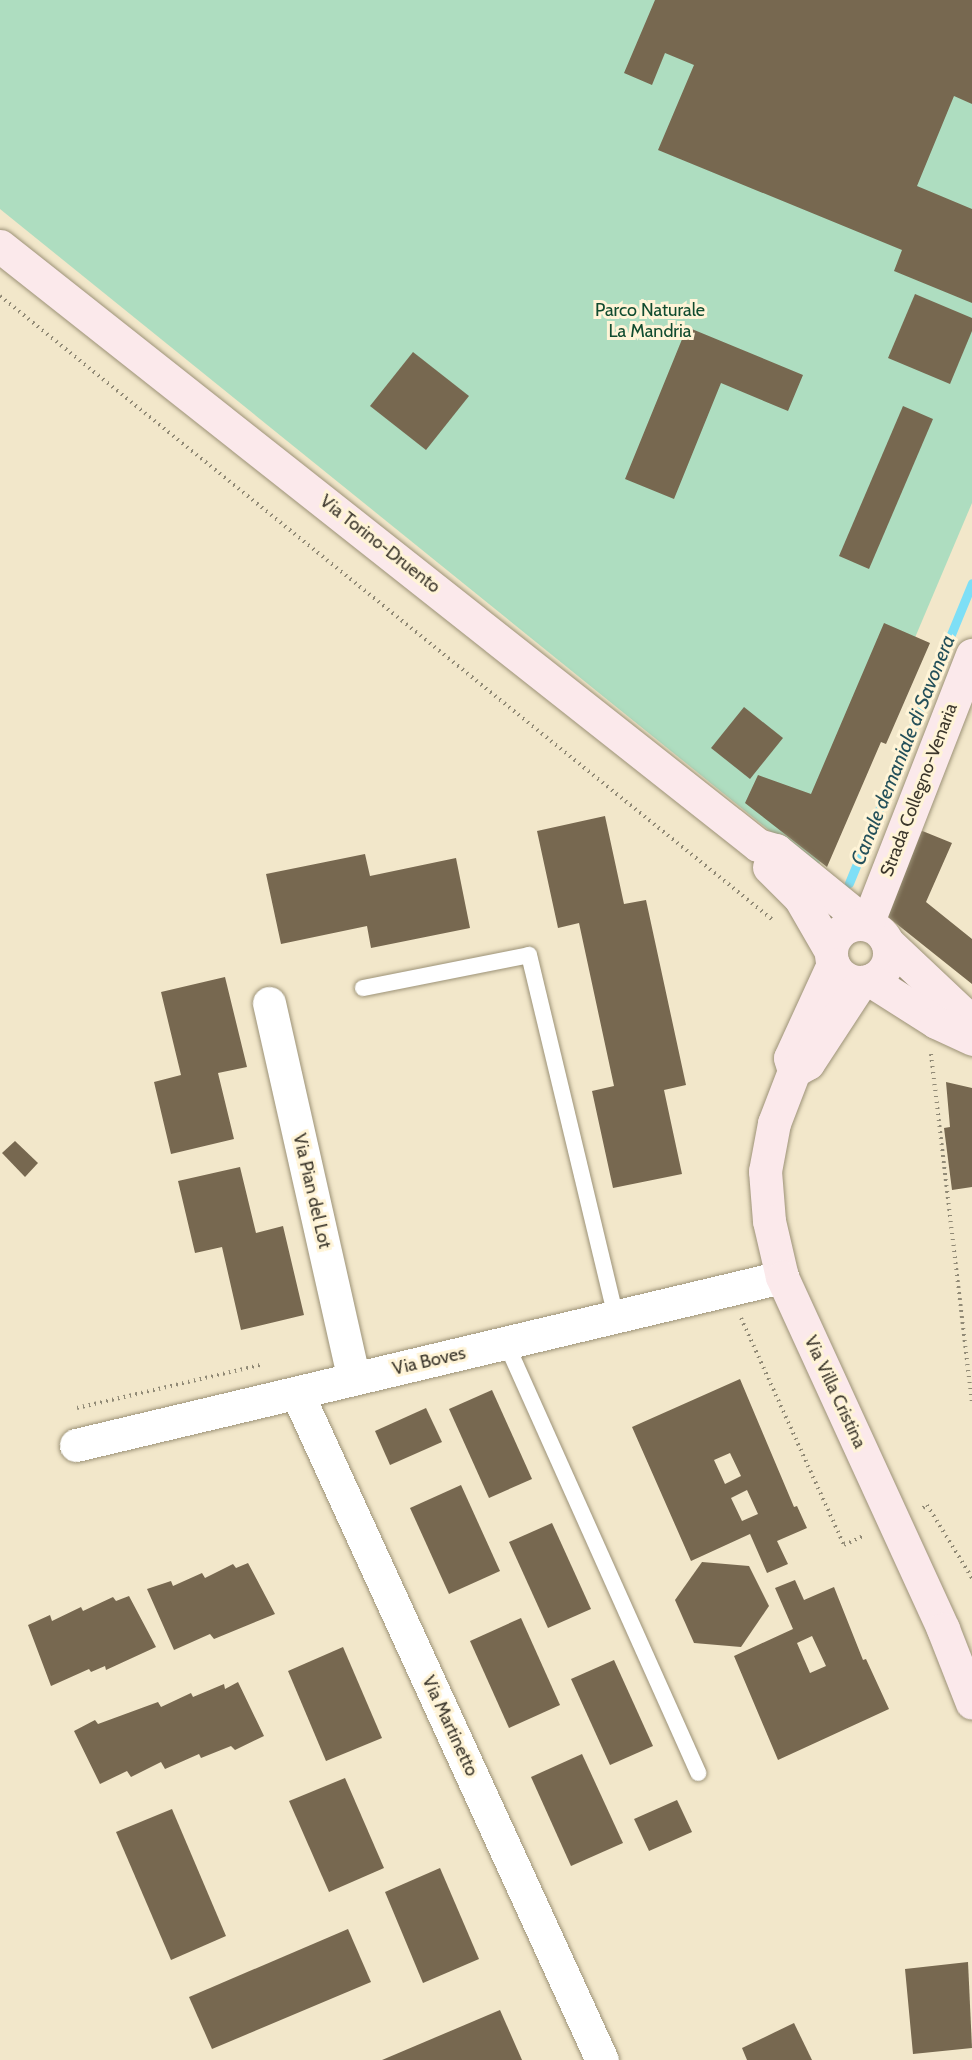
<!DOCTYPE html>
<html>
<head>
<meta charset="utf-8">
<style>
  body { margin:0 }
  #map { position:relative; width:972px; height:2060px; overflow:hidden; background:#f2e7ca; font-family:Cabin,sans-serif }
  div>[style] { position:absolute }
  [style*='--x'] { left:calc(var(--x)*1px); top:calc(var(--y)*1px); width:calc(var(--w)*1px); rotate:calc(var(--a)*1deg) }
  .green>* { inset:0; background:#aeddc0 }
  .stream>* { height:9px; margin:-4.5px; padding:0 4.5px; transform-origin:4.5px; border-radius:4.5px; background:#7edff6 }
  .building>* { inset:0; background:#776850 }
  .path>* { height:4px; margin-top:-2px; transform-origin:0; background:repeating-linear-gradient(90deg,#918a76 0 1.5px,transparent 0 6px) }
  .roads { filter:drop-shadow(0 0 2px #9c9277) drop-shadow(0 0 2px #9c9277) }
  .lane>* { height:16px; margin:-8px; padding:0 8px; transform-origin:8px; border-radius:8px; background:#fff }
  .street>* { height:33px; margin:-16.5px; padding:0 16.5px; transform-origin:16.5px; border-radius:16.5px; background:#fff }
  .secondary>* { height:33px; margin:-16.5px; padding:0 16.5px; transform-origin:16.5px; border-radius:16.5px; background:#fbe9eb }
  .secondary>.ring { margin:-16.5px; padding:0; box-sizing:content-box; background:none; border:33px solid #fbe9eb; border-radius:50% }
  span { translate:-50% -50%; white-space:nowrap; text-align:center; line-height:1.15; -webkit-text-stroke:6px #fff4d7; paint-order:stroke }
  .park-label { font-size:18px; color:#104b2f }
  .street-label { font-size:18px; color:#3b362b }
  .water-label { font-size:20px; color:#24505a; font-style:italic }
</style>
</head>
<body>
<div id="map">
  <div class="green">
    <div style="clip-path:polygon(0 0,972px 0,972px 503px,817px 869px,0 209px)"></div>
  </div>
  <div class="stream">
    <div style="--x:849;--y:883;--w:324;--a:-67.7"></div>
  </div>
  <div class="building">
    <div style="clip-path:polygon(655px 0,972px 0,972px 104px,954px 96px,917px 186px,972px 209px,972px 303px,894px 271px,902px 250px,658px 150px,694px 65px,665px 53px,652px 85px,624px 73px)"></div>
    <div style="clip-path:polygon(915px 294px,972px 318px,972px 331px,950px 384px,888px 358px)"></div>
    <div style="clip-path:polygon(687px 327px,803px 375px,788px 411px,721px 383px,674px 499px,625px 479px)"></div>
    <div style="clip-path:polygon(413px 352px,469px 396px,426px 450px,370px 406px)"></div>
    <div style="clip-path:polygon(903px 406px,933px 419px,869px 569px,839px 556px)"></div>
    <div style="clip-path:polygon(884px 623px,930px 643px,886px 744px,881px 742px,827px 867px,745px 803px,758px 775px,811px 794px)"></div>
    <div style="clip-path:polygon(744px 707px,783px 738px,750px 779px,711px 748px)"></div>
    <div style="clip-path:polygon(605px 816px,624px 904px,646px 900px,686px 1085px,664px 1090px,682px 1174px,613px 1188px,592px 1091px,614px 1086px,579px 923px,558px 928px,537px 831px)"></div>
    <div style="clip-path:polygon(920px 830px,952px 843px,926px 902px,972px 939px,972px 984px,883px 913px)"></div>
    <div style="clip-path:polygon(365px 854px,370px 876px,456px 858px,470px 928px,371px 948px,367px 926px,281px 944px,266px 874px)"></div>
    <div style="clip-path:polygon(225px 977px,247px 1067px,218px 1073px,234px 1139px,171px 1154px,154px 1082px,181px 1075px,161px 992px)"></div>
    <div style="clip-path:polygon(946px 1082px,972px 1088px,972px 1187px,952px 1190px,944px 1128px,950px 1127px)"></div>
    <div style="clip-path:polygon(15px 1141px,38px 1163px,25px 1177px,2px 1153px)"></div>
    <div style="clip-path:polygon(240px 1167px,256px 1233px,283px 1226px,304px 1315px,241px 1330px,222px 1247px,195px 1253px,178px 1181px)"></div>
    <div style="clip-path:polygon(evenodd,740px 1379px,794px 1507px,797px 1506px,807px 1528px,777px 1541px,788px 1564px,767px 1573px,750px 1534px,691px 1561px,632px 1427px,740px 1379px,730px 1453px,741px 1476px,725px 1484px,714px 1460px,730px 1453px,740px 1379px,747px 1490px,758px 1514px,742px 1521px,731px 1498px,747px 1490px)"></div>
    <div style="clip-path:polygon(492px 1390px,532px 1479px,489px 1498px,449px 1409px)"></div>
    <div style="clip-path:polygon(426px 1408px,442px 1442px,390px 1465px,375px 1431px)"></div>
    <div style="clip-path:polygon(461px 1485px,500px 1571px,449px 1594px,410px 1508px)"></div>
    <div style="clip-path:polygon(552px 1523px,591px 1609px,548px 1628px,509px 1542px)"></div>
    <div style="clip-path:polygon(702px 1562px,749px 1566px,769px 1606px,741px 1647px,694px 1643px,675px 1600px)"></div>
    <div style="clip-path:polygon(248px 1563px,275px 1614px,214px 1639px,210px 1634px,174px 1650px,147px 1589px,171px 1581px,173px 1586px,202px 1573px,205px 1578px,233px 1564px,236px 1568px)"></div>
    <div style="clip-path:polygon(evenodd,795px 1580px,804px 1600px,834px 1587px,863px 1660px,866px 1659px,889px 1709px,778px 1760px,734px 1656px,793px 1629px,775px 1588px,795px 1580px,812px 1636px,826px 1666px,810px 1673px,797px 1643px,812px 1636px)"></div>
    <div style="clip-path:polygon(129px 1596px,156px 1647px,106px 1670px,105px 1666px,91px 1672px,89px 1669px,51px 1686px,28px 1625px,50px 1615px,52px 1621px,81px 1607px,83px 1611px,113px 1597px,116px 1601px)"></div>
    <div style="clip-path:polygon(521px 1618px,560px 1705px,509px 1728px,470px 1641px)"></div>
    <div style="clip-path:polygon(343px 1647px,382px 1738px,326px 1761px,288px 1671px)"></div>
    <div style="clip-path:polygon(614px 1660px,653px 1746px,610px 1765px,571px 1679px)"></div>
    <div style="clip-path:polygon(238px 1682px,264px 1736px,235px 1750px,231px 1746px,201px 1758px,199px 1754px,165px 1769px,161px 1762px,131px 1777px,127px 1771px,100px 1784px,74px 1731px,95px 1720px,98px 1724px,158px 1702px,161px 1707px,191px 1693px,193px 1697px,224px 1684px,225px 1689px)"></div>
    <div style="clip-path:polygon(582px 1754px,623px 1843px,571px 1866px,531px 1777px)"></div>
    <div style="clip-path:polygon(345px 1778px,384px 1868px,329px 1892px,289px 1801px)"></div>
    <div style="clip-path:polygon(677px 1800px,692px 1832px,649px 1851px,634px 1819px)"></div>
    <div style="clip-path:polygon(172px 1809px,226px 1936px,171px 1960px,116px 1832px)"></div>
    <div style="clip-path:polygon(440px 1868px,479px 1959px,423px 1983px,385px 1892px)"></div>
    <div style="clip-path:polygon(348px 1929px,371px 1982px,212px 2049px,189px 1997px)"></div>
    <div style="clip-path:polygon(968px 1962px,972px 2048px,913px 2054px,905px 1969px)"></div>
    <div style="clip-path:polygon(500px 2010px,522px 2060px,382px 2060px)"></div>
    <div style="clip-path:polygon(794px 2023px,812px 2060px,747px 2060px,742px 2048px)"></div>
  </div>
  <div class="path">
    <div style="--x:0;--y:296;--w:995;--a:38.92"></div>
    <div style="--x:931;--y:1054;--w:350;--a:83.3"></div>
    <div style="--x:741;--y:1318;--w:249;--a:65.6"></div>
    <div style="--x:844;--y:1545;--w:23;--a:-25"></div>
    <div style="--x:77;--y:1408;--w:188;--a:-13.2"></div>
    <div style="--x:923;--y:1508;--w:5;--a:-37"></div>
    <div style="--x:927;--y:1505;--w:86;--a:58.3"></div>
  </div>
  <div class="roads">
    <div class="lane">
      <div style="--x:363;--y:988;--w:169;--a:-11.2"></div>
      <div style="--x:529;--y:955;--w:372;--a:76.5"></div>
      <div style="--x:506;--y:1343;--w:471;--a:65.9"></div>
    </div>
    <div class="street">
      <div style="--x:269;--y:1003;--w:385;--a:77.3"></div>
      <div style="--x:297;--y:1393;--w:733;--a:65.43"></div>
      <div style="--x:76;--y:1445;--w:726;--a:-13.39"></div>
    </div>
    <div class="secondary">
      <div style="--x:0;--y:246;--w:966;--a:38.32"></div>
      <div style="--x:758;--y:845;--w:19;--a:16"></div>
      <div style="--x:776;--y:850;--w:117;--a:39.1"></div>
      <div style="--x:769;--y:867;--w:44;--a:45"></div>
      <div style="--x:800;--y:898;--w:60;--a:60"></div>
      <div class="ring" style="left:831px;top:924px;width:25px;height:25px"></div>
      <div style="--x:867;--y:924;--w:289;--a:-68.7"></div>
      <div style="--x:887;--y:942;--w:117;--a:43.3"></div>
      <div style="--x:833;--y:964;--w:103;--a:114.6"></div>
      <div style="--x:790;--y:1058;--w:14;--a:73"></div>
      <div style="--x:794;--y:1071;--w:56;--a:111"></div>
      <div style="--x:774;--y:1123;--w:49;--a:100.6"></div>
      <div style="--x:765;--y:1171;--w:50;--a:85.4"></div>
      <div style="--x:769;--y:1221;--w:57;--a:76.9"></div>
      <div style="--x:782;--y:1277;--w:387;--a:65.4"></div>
      <div style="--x:943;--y:1629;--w:79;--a:68.6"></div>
      <div style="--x:870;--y:980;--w:78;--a:32.5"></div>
      <div style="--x:936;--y:1022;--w:40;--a:25"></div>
      <div style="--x:794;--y:1071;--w:16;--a:-30"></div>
      <div style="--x:808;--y:1063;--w:97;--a:-56.8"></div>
    </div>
  </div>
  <div class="park-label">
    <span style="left:650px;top:321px">Parco Naturale<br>La Mandria</span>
  </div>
  <div class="street-label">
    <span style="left:380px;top:544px;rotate:38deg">Via Torino-Druento</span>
    <span style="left:919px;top:790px;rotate:-69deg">Strada Collegno-Venaria</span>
    <span style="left:312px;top:1191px;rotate:77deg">Via Pian del Lot</span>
    <span style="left:429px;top:1361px;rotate:-13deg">Via Boves</span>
    <span style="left:835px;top:1392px;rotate:65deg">Via Villa Cristina</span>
    <span style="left:450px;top:1726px;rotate:65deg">Via Martinetto</span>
  </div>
  <div class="water-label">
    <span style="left:903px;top:750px;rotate:-68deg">Canale demaniale di Savonera</span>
  </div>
</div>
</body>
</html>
